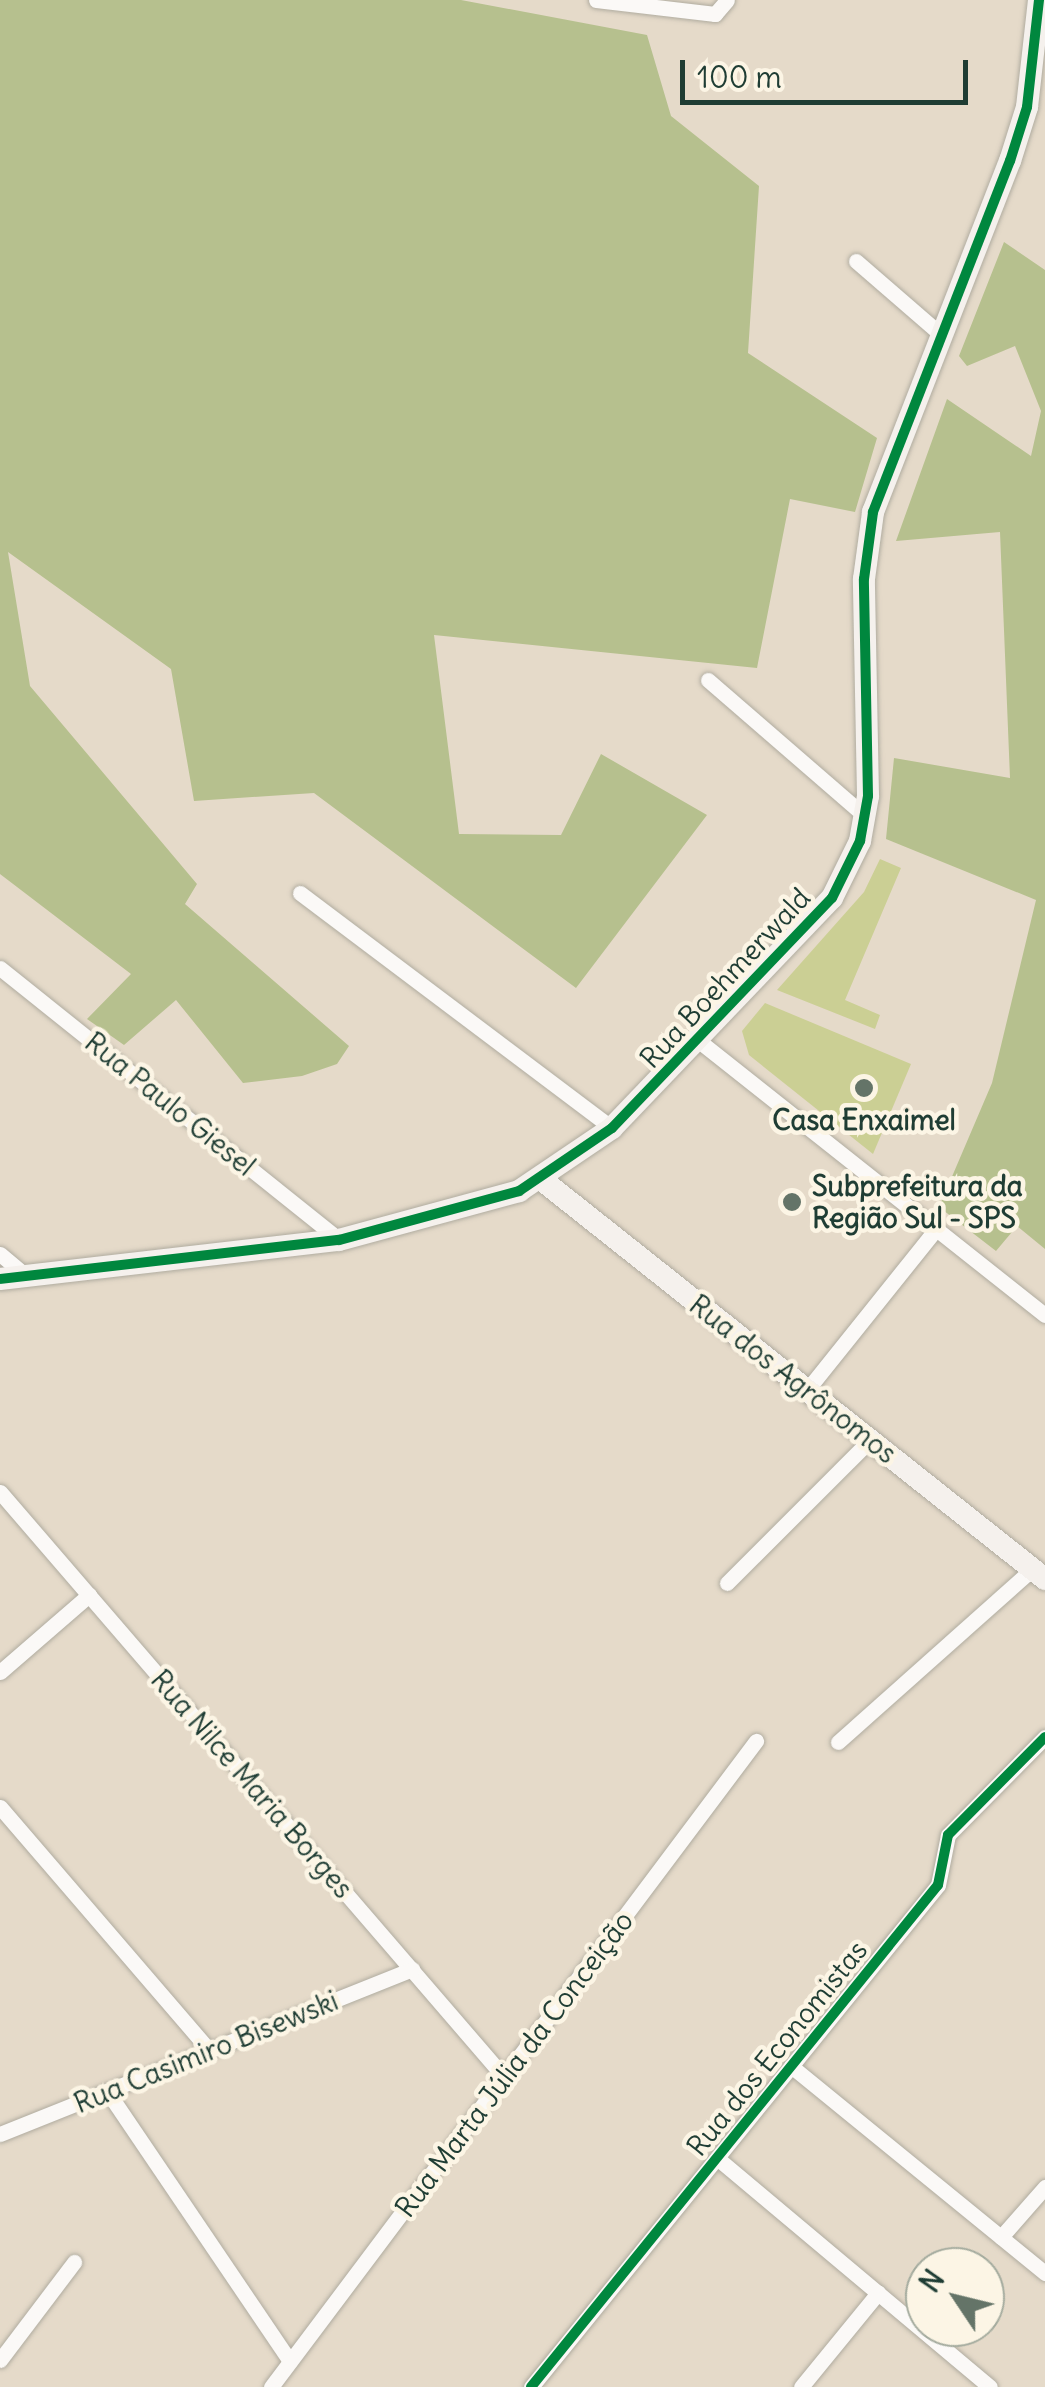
<!DOCTYPE html>
<html>
<head>
<meta charset="utf-8">
<style>
  body { margin:0 }
  #map { position:relative; width:1045px; height:2387px; overflow:hidden; background:#e5dac9; font-family:Delius,sans-serif }
  div>[style] { position:absolute }
  [style*='--x'] { left:calc(var(--x)*1px); top:calc(var(--y)*1px); width:calc(var(--w)*1px); rotate:calc(var(--a)*1deg) }
  .green>* { inset:0; background:#cbcf94 }
  .forest>* { inset:0; background:#b6c08e }
  .roads { filter:drop-shadow(0 0 2px #b0aca0) drop-shadow(0 0 2px #b0aca0) }
  .street>* { height:15px; margin:-7.5px; padding:0 7.5px; transform-origin:7.5px; border-radius:7.5px; background:#fbf9f7 }
  .secondary>* { height:22px; margin:-11px; padding:0 11px; transform-origin:11px; border-radius:11px; background:#f5f1ed }
  .cycleway>* { height:10px; margin:-5px; padding:0 5px; transform-origin:5px; border-radius:5px; background:#00873e }
  .dots>* { width:28px; height:28px; translate:-50% -50%; box-sizing:border-box; border:5px solid #fcf5e5; border-radius:50% }
  span { translate:-50% -50%; white-space:nowrap; text-align:center; line-height:1.15; -webkit-text-stroke:9px #fcf5e5; paint-order:stroke }
  .street-label { font-size:28px; color:#1f3d34 }
  .poi-label { font-size:28px; color:#1f3d34; font-weight:700 }
  .left { translate:0 -50%; text-align:left }
  .north { position:absolute; left:905px; top:2247px; width:100px; height:100px; box-sizing:border-box; background:#fcf5e5; border:2px solid #a4ab9e; border-radius:50%; rotate:305deg; font-size:28px; font-weight:700; line-height:40px; text-align:center; color:#1f3d34 }
  .north::after { content:''; display:block; margin:auto; width:35px; height:45px; background:#647468; clip-path:polygon(50% 0,100% 100%,50% 72%,0 100%) }
  .scale { position:absolute; left:680px; top:60px; width:288px; height:45px; box-sizing:border-box; border:5px solid #1f3d34; border-top:0; padding-left:12px; font-size:30px; line-height:35px; white-space:nowrap; color:#1f3d34; -webkit-text-stroke:8px #fcf5e5; paint-order:stroke }
</style>
</head>
<body>
<div id="map">
  <div class="green">
    <div style="clip-path:polygon(880px 859px,901px 868px,845px 1000px,880px 1015px,875px 1029px,777px 990px,864px 892px)"></div>
    <div style="clip-path:polygon(765px 1003px,911px 1064px,873px 1154px,749px 1055px,742px 1031px)"></div>
  </div>
  <div class="forest">
    <div style="clip-path:polygon(0 0,461px 0,647px 35px,671px 116px,759px 186px,748px 353px,877px 438px,855px 512px,790px 499px,757px 668px,434px 635px,459px 834px,561px 835px,601px 754px,707px 815px,576px 988px,314px 793px,194px 801px,171px 669px,8px 552px,30px 686px,197px 884px,185px 904px,349px 1046px,337px 1064px,302px 1076px,243px 1083px,176px 1000px,124px 1045px,87px 1019px,131px 974px,0 874px)"></div>
    <div style="clip-path:polygon(1004px 242px,1045px 270px,1045px 1249px,1017px 1226px,996px 1251px,939px 1207px,992px 1083px,1036px 900px,886px 839px,894px 758px,1010px 778px,1000px 532px,896px 541px,947px 399px,1031px 456px,1041px 411px,1015px 346px,967px 366px,959px 356px)"></div>
  </div>
  <div class="roads">
    <div class="street">
      <div style="--x:596;--y:0;--w:120;--a:6.7"></div>
      <div style="--x:715;--y:14;--w:18;--a:-49"></div>
      <div style="--x:856;--y:261;--w:108;--a:40.9"></div>
      <div style="--x:708;--y:680;--w:208;--a:40.9"></div>
      <div style="--x:300;--y:893;--w:391;--a:37"></div>
      <div style="--x:0;--y:968;--w:435;--a:38.7"></div>
      <div style="--x:699;--y:1041;--w:441;--a:38.4"></div>
      <div style="--x:0;--y:1254;--w:33;--a:40"></div>
      <div style="--x:807;--y:1390;--w:206;--a:-51.3"></div>
      <div style="--x:0;--y:1492;--w:772;--a:49.25"></div>
      <div style="--x:727;--y:1583;--w:202;--a:-45"></div>
      <div style="--x:0;--y:1672;--w:118;--a:-40.9"></div>
      <div style="--x:838;--y:1742;--w:260;--a:-41.7"></div>
      <div style="--x:0;--y:1807;--w:321;--a:49.3"></div>
      <div style="--x:791;--y:2066;--w:328;--a:39.2"></div>
      <div style="--x:107;--y:2091;--w:326;--a:55.9"></div>
      <div style="--x:0;--y:2134;--w:444;--a:-21.8"></div>
      <div style="--x:717;--y:2158;--w:356;--a:40"></div>
      <div style="--x:1001;--y:2237;--w:67;--a:-48.7"></div>
      <div style="--x:0;--y:2360;--w:123;--a:-52.9"></div>
      <div style="--x:271;--y:2387;--w:808;--a:-53.1"></div>
      <div style="--x:531;--y:2387;--w:646;--a:-50.97"></div>
      <div style="--x:938;--y:1885;--w:51;--a:-78.7"></div>
      <div style="--x:948;--y:1835;--w:138;--a:-45.3"></div>
      <div style="--x:801;--y:2387;--w:122;--a:-50.7"></div>
    </div>
    <div class="secondary">
      <div style="--x:542;--y:1180;--w:642;--a:38.42"></div>
      <div style="--x:0;--y:1279;--w:341;--a:-6.6"></div>
      <div style="--x:339;--y:1240;--w:187;--a:-15.2"></div>
      <div style="--x:519;--y:1191;--w:112;--a:-34.1"></div>
      <div style="--x:612;--y:1128;--w:318;--a:-46.3"></div>
      <div style="--x:832;--y:898;--w:64;--a:-63.8"></div>
      <div style="--x:860;--y:841;--w:46;--a:-79.9"></div>
      <div style="--x:868;--y:796;--w:217;--a:-91.1"></div>
      <div style="--x:864;--y:579;--w:68;--a:-82.3"></div>
      <div style="--x:873;--y:512;--w:377;--a:-68.7"></div>
      <div style="--x:1010;--y:161;--w:57;--a:-72.5"></div>
      <div style="--x:1027;--y:107;--w:108;--a:-83.6"></div>
    </div>
  </div>
  <div class="cycleway">
    <div style="--x:0;--y:1279;--w:341;--a:-6.6"></div>
    <div style="--x:339;--y:1240;--w:187;--a:-15.2"></div>
    <div style="--x:519;--y:1191;--w:112;--a:-34.1"></div>
    <div style="--x:612;--y:1128;--w:318;--a:-46.3"></div>
    <div style="--x:832;--y:898;--w:64;--a:-63.8"></div>
    <div style="--x:860;--y:841;--w:46;--a:-79.9"></div>
    <div style="--x:868;--y:796;--w:217;--a:-91.1"></div>
    <div style="--x:864;--y:579;--w:68;--a:-82.3"></div>
    <div style="--x:873;--y:512;--w:377;--a:-68.7"></div>
    <div style="--x:1010;--y:161;--w:57;--a:-72.5"></div>
    <div style="--x:1027;--y:107;--w:108;--a:-83.6"></div>
    <div style="--x:531;--y:2387;--w:646;--a:-50.97"></div>
    <div style="--x:938;--y:1885;--w:51;--a:-78.7"></div>
    <div style="--x:948;--y:1835;--w:138;--a:-45.3"></div>
  </div>
  <div class="dots">
    <div style="left:864px;top:1088px;background:#647468"></div>
    <div style="left:792px;top:1202px;background:#647468"></div>
  </div>
  <div class="street-label">
    <span style="left:725px;top:978px;rotate:-47deg">Rua Boehmerwald</span>
    <span style="left:170px;top:1104px;rotate:39deg">Rua Paulo Giesel</span>
    <span style="left:793px;top:1379px;rotate:38deg">Rua dos Agrônomos</span>
    <span style="left:252px;top:1784px;rotate:49deg">Rua Nilce Maria Borges</span>
    <span style="left:777px;top:2048px;rotate:-51deg">Rua dos Economistas</span>
    <span style="left:206px;top:2052px;rotate:-22deg">Rua Casimiro Bisewski</span>
    <span style="left:514px;top:2064px;rotate:-53deg">Rua Marta Júlia da Conceição</span>
  </div>
  <div class="poi-label">
    <span style="left:864px;top:1120px">Casa Enxaimel</span>
    <span class="left" style="left:812px;top:1202px">Subprefeitura da<br>Região Sul - SPS</span>
  </div>
  <div class="north">N</div>
  <div class="scale">100 m</div>
</div>
</body>
</html>
